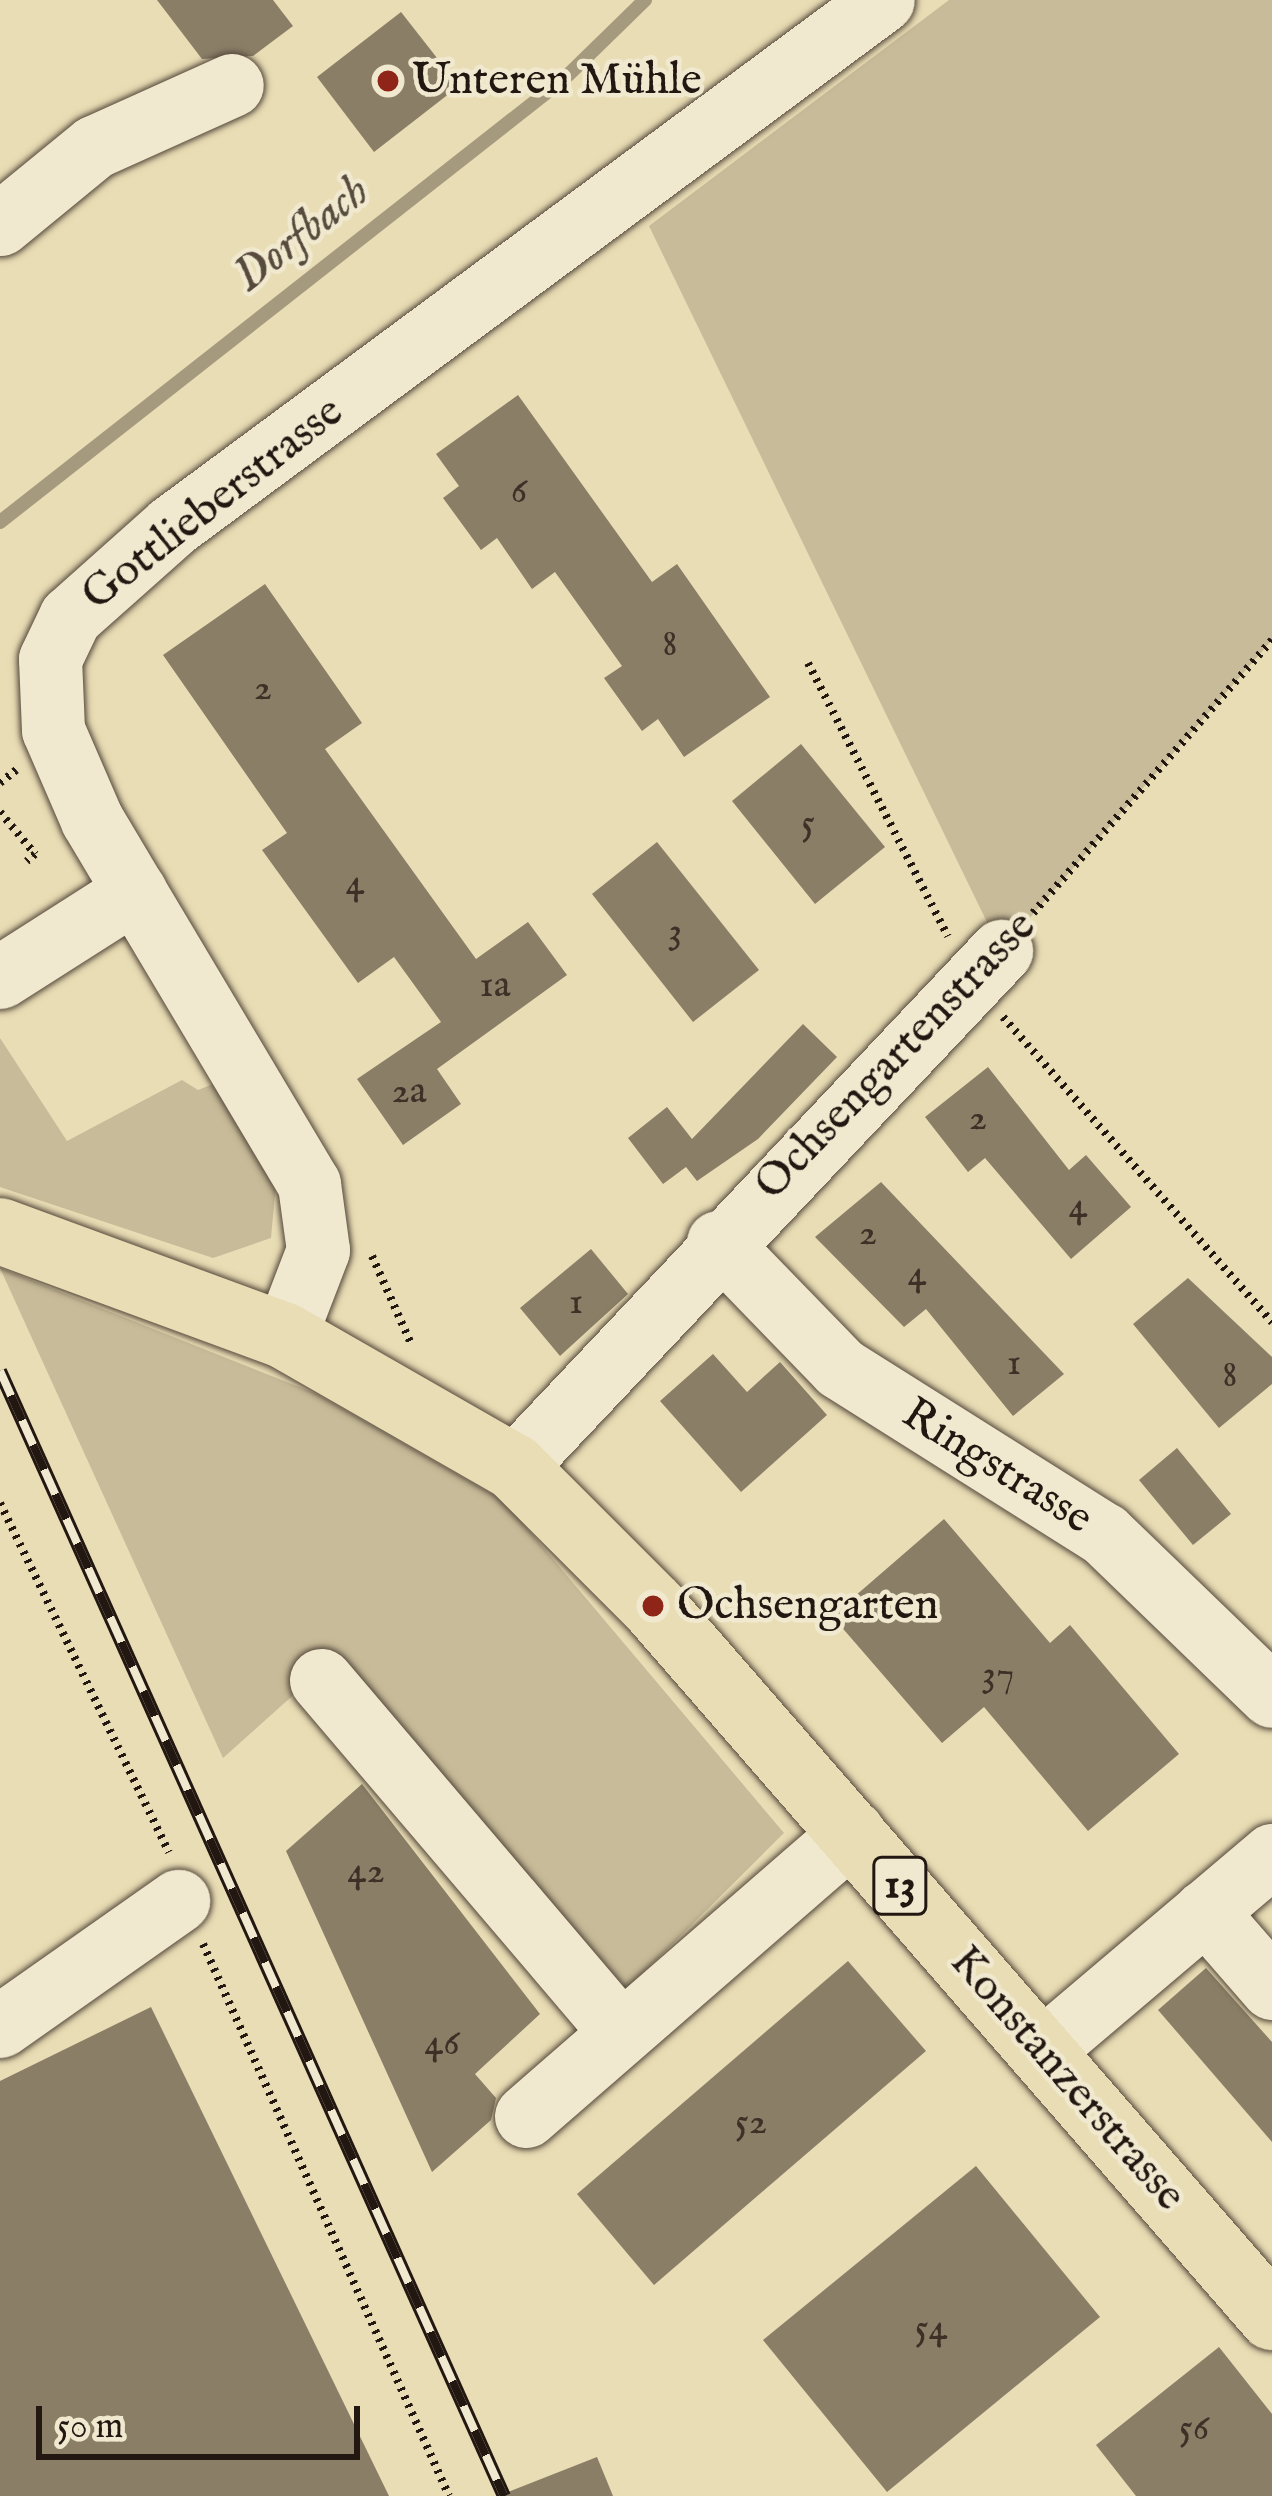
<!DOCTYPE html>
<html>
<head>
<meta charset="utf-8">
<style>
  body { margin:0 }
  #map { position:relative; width:1272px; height:2496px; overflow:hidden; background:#e9ddb5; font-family:"IM FELL English",serif }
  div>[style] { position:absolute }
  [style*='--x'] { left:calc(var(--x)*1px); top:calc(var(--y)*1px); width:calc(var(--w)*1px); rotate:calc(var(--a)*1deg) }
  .green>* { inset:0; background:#c7bb99 }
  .stream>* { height:14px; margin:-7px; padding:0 7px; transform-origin:7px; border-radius:7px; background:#a69a7e }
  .building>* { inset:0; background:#8a7e67 }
  .path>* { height:8px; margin-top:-4px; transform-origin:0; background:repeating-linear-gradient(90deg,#231712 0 3px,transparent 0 9px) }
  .roads { filter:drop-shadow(0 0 3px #54483b) drop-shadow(0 0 3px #54483b) }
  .minor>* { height:63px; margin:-31.5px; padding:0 31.5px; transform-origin:31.5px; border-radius:31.5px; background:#f1e9cf }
  .major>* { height:66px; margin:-33px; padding:0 33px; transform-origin:33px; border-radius:33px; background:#e9ddb5 }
  .rail>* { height:14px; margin-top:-7px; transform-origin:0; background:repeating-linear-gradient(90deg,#f1e9cf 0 27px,#231712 0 54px); box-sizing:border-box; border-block:3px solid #231712 }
  .dots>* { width:33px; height:33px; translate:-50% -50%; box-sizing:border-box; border:6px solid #f1e9cf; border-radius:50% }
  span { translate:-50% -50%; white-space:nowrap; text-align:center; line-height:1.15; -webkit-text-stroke:9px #f1e9cf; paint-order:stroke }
  .number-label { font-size:39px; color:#3d3127 }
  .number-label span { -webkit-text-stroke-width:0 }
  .shield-label span { padding:3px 9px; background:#f1e9cf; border:3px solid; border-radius:9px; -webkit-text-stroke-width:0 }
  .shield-label { font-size:42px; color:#231712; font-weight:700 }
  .poi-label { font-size:45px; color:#231712 }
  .left { translate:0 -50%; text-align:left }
  .street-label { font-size:45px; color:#231712 }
  .water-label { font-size:48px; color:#574b3d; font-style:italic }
  .scale { position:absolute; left:36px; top:2406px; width:324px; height:54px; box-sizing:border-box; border:6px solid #231712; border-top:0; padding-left:15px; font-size:36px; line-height:42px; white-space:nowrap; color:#231712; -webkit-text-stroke:9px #f1e9cf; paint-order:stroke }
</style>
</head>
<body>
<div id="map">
  <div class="green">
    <div style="clip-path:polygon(949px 0,1272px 0,1272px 640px,1001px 951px,649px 226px)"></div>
    <div style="clip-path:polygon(0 1038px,67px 1141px,182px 1080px,198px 1090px,223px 1080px,276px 1183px,271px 1238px,213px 1258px,0 1187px)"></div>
    <div style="clip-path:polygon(0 1268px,317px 1394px,504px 1501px,784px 1833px,623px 1993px,338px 1655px,223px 1758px)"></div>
  </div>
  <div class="stream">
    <div style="--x:0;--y:522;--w:719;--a:-38.16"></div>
    <div style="--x:565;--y:78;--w:112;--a:-44.3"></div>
  </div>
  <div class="building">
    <div style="clip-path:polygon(157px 0,273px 0,293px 26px,253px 56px,202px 59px)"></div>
    <div style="clip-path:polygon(401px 12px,459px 86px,374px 152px,317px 77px)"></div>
    <div style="clip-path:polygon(518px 395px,652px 582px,677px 564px,770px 697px,684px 757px,658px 719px,642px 731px,604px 678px,622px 666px,555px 572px,532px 589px,497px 538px,481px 550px,443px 498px,459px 486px,436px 454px)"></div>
    <div style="clip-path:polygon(265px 584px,362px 723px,325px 749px,476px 959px,528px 922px,567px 975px,437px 1069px,461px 1104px,403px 1145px,357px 1079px,441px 1022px,394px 957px,358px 983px,262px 850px,287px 833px,163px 655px)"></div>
    <div style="clip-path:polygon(801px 744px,885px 847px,815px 904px,732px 801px)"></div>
    <div style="clip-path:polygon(657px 842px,759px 970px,693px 1022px,592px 894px)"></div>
    <div style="clip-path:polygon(803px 1024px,837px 1057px,758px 1139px,697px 1181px,686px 1167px,663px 1184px,628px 1138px,667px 1107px,692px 1139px)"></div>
    <div style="clip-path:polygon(988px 1067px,1069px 1170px,1086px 1155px,1131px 1207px,1071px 1259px,985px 1158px,968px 1172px,925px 1117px)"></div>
    <div style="clip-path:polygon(881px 1182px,1064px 1374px,1013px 1416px,926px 1309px,904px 1327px,815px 1237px)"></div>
    <div style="clip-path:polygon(591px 1249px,628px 1294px,560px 1356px,520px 1308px)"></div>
    <div style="clip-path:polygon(1188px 1278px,1272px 1357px,1272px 1384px,1219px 1428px,1133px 1324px)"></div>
    <div style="clip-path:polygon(713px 1354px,747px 1392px,780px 1362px,827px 1415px,741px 1492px,660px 1401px)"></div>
    <div style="clip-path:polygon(1177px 1448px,1231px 1514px,1193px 1545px,1139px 1480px)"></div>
    <div style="clip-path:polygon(944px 1519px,1050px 1643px,1070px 1625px,1179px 1754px,1088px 1831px,984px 1707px,942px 1743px,832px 1616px)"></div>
    <div style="clip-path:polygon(362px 1784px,540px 2014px,475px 2074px,496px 2098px,491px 2120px,432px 2172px,286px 1851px)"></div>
    <div style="clip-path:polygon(848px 1961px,926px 2051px,654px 2285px,577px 2194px)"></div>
    <div style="clip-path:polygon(1206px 1968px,1272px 2042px,1272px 2142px,1158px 2010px)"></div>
    <div style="clip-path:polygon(151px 2007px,389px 2496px,0 2496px,0 2081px)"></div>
    <div style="clip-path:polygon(976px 2166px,1100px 2317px,887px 2492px,763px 2340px)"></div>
    <div style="clip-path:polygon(1219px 2347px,1272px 2414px,1272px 2496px,1136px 2496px,1096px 2445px)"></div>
    <div style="clip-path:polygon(597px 2457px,613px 2496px,504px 2496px,503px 2494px)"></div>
  </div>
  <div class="path">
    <div style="--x:808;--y:663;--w:307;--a:62.9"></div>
    <div style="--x:0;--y:783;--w:21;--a:-39"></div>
    <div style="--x:0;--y:812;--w:55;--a:50.2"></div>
    <div style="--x:35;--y:854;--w:11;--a:139"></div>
    <div style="--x:1033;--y:913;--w:363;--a:-48.8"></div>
    <div style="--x:1003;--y:1017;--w:407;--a:48.6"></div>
    <div style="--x:372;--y:1256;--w:98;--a:66"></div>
    <div style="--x:0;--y:1503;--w:388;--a:64.2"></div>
    <div style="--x:203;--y:1944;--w:604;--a:65.98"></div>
  </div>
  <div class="roads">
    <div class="minor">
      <div style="--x:0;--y:224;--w:122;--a:-39.3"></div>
      <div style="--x:94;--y:147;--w:151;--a:-24.2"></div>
      <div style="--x:0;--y:977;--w:160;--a:-32.5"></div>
      <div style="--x:718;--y:1242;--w:175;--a:45.9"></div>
      <div style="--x:840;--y:1368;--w:312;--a:32.2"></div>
      <div style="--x:1104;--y:1534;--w:233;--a:44"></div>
      <div style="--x:285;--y:1336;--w:92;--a:-69"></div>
      <div style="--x:318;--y:1250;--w:67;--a:-97.8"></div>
      <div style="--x:309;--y:1184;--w:424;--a:-120.8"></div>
      <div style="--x:92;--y:820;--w:98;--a:-113.4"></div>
      <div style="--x:53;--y:730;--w:71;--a:-92.4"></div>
      <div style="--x:50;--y:659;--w:47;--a:-64.5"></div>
      <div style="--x:70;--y:617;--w:137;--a:-41.7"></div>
      <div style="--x:172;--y:526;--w:884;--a:-36.49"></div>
      <div style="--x:514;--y:1467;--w:710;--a:-46.66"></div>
      <div style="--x:321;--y:1680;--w:462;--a:49.6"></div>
      <div style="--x:1205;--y:1911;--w:102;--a:49"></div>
      <div style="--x:0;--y:2026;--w:218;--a:-35.1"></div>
      <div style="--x:1042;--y:2050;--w:302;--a:-40.3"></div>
      <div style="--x:526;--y:2116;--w:433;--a:-41"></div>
    </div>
    <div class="major">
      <div style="--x:0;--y:1231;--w:304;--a:20.2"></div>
      <div style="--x:285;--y:1336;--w:264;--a:29.8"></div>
      <div style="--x:514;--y:1467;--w:197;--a:45"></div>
      <div style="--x:653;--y:1606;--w:943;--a:48.96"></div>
    </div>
  </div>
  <div class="rail">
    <div style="--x:0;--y:1371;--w:1233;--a:65.87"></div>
  </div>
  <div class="dots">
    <div style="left:388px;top:81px;background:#8f2418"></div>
    <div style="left:653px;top:1606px;background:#8f2418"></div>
  </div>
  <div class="number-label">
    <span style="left:519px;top:492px">6</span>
    <span style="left:670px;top:645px">8</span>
    <span style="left:263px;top:689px">2</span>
    <span style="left:808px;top:824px">5</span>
    <span style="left:355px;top:884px">4</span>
    <span style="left:675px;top:932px">3</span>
    <span style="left:495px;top:986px">1a</span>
    <span style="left:409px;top:1092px">2a</span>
    <span style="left:978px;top:1119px">2</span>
    <span style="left:1078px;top:1207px">4</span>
    <span style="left:868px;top:1234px">2</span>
    <span style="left:917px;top:1275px">4</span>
    <span style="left:576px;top:1303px">1</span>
    <span style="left:1014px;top:1364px">1</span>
    <span style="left:1230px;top:1376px">8</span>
    <span style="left:998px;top:1675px">37</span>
    <span style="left:366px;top:1872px">42</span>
    <span style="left:442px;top:2044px">46</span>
    <span style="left:751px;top:2123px">52</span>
    <span style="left:931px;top:2329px">54</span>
    <span style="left:1194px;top:2429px">56</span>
  </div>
  <div class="shield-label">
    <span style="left:900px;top:1886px">13</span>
  </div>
  <div class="poi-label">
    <span class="left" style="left:412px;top:81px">Unteren Mühle</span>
    <span class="left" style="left:677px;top:1606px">Ochsengarten</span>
  </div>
  <div class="street-label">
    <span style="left:213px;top:504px;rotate:-38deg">Gottlieberstrasse</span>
    <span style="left:896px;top:1056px;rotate:-46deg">Ochsengartenstrasse</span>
    <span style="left:997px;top:1467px;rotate:32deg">Ringstrasse</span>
    <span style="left:1067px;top:2079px;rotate:49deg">Konstanzerstrasse</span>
  </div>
  <div class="water-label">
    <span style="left:302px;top:235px;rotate:-38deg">Dorfbach</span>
  </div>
  <div class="scale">50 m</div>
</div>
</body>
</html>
